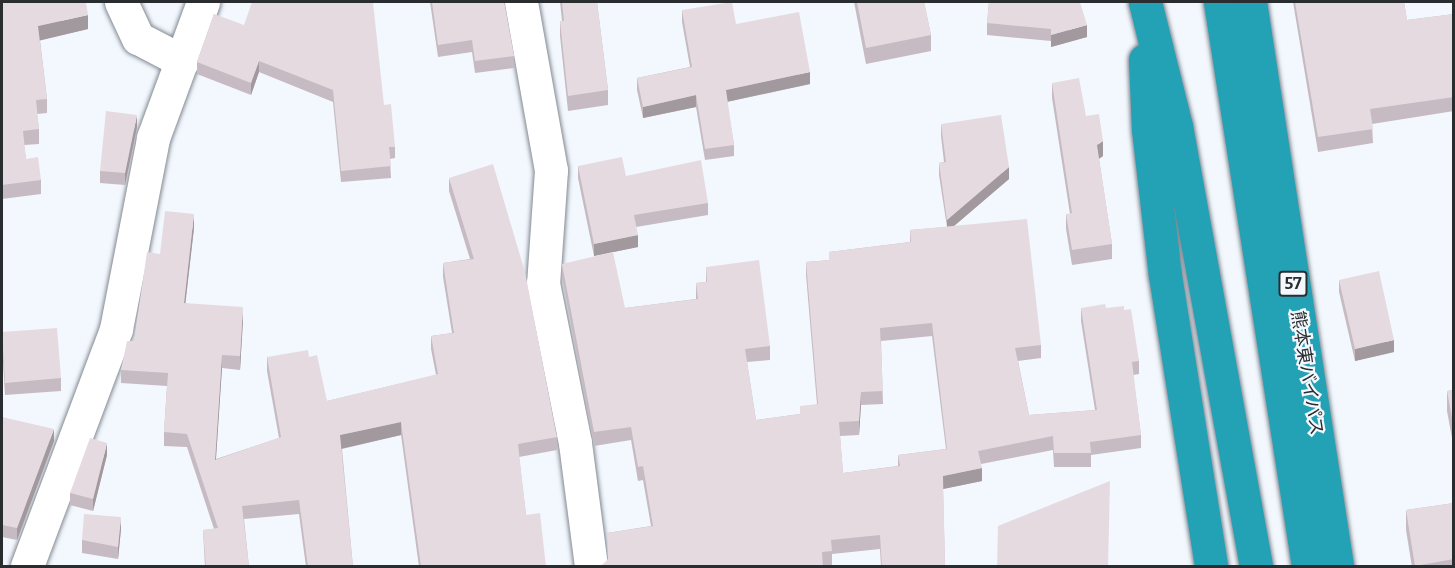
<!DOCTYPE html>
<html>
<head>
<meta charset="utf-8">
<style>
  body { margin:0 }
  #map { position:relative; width:1455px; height:568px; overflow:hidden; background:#f3f8fe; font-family:Bitter,"Noto Sans JP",serif }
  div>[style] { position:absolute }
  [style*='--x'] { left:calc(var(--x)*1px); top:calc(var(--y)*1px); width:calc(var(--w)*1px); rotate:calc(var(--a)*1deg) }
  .roads { filter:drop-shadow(0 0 2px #828992) drop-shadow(0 0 2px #828992) }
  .minor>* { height:33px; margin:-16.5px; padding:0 16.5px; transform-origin:16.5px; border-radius:16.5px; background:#fff }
  .highway>* { height:33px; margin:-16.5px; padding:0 16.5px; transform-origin:16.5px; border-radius:16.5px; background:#23a2b6 }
  .wall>* { inset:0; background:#c6bbc2 }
  .shaded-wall>* { inset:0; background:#a1999e }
  .building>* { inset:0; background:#e6dae1 }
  span { translate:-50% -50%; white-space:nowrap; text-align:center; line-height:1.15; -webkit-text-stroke:4.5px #f3f8fe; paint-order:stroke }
  .shield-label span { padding:2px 4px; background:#f3f8fe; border:2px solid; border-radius:4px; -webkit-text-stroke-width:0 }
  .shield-label { font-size:16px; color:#2a2d30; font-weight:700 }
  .street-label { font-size:18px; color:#2a2d30 }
  .frame { position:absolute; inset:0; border:3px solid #2a2d30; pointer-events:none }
</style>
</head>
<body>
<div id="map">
  <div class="roads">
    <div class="minor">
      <div style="--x:121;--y:2;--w:40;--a:65"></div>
      <div style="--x:138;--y:38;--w:50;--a:27.6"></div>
      <div style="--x:521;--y:2;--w:171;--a:79.9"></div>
      <div style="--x:551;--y:170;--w:113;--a:94"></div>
      <div style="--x:543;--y:283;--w:163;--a:78.7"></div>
      <div style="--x:575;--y:443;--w:124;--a:82.6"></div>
      <div style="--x:27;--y:566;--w:253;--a:-69.4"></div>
      <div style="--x:116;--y:329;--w:195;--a:-79"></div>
      <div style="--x:153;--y:138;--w:145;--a:-69.8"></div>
    </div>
    <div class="highway">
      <div style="--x:1145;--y:2;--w:128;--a:76"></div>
      <div style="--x:1176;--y:126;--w:447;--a:79.7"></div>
      <div style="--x:1220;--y:2;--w:571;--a:81.13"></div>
      <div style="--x:1250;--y:2;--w:571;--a:81.23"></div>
      <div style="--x:1145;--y:60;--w:69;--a:87.5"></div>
      <div style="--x:1148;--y:129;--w:147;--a:83.4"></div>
      <div style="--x:1165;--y:275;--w:295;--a:81"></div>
    </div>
  </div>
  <div class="wall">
    <div style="clip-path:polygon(2px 2px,88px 29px,40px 40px,47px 99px,47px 113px,37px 114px,39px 129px,39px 144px,24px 145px,26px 159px,41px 180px,41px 194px,2px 199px)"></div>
    <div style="clip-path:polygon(430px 2px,504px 2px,514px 56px,514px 68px,475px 73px,472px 52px,438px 57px)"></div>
    <div style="clip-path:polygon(560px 2px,597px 2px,608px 90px,608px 105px,568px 111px,560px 36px,560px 21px,562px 21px)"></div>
    <div style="clip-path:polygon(854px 2px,924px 2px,931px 35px,931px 51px,866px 64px)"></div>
    <div style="clip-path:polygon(989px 2px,1087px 37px,1051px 47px,1051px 41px,987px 35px,987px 23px)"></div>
    <div style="clip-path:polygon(1293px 2px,1404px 2px,1407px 20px,1454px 14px,1454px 111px,1372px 124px,1373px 143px,1318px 152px)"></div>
    <div style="clip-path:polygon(682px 10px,736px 24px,810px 84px,727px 102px,734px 145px,734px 156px,705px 160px,696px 107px,643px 118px,637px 90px,637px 78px,690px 67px,682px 22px)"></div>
    <div style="clip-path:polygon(214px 14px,384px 105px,395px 147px,395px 158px,390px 159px,391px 178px,341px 182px,333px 102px,259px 72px,251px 95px,197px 74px,197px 62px)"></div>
    <div style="clip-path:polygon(1052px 83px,1086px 116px,1103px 156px,1099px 159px,1112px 244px,1112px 259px,1072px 265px,1066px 229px,1066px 214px,1070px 214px,1052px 98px)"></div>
    <div style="clip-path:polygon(evenodd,941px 124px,1009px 179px,954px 226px,1041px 345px,1041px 358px,1018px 361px,1029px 415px,1095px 410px,1081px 321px,1081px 308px,1106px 308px,1124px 310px,1139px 361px,1139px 374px,1133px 375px,1141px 435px,1141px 448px,1091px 455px,1091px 467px,1054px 467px,1053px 450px,981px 464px,982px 481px,943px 489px,945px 567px,881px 567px,880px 549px,832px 554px,832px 565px,823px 566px,608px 560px,607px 533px,651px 526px,643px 480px,638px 481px,631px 440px,594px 446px,562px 277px,562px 264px,625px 308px,696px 299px,696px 283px,706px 282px,706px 267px,770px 346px,770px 360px,747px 362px,756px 420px,800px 414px,817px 404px,806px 275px,806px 262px,829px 260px,829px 252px,910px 242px,910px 230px,947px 227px,939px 175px,939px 163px,944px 162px,941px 136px,941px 124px,932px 336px,946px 449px,898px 455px,898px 466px,843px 473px,840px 436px,859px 435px,861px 405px,883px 404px,881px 341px,932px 336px)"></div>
    <div style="clip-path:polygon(137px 127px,125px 185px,100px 183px,100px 171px)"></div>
    <div style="clip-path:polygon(578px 166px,708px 203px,708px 215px,636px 227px,638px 247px,594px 256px,578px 178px)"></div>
    <div style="clip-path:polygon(449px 178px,557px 437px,557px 450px,519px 457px,526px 515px,546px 567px,419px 567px,401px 435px,342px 449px,353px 567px,306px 567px,299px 514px,244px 519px,249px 567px,205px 567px,203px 530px,214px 529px,187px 447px,164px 446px,164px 432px,167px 386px,121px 383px,121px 370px,134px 341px,160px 254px,194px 228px,185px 303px,243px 320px,240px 370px,222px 368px,216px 459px,279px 438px,267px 371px,267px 357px,309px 357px,327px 401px,436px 375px,431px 349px,431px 336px,452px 333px,443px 277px,443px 263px,470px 259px,449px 191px)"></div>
    <div style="clip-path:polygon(1339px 280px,1394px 352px,1355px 361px,1339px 292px)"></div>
    <div style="clip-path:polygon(2px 332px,61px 378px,61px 391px,5px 395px,2px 345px)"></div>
    <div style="clip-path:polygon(1454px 390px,1454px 449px,1447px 411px,1447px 391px)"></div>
    <div style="clip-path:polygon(2px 417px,54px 441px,17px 540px,2px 537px)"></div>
    <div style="clip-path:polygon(107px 455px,93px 511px,70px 505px,70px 493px)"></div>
    <div style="clip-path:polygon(1454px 503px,1454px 567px,1412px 567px,1406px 530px,1406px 510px)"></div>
    <div style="clip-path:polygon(121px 529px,118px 559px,82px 553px,82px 540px)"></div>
  </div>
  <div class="shaded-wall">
    <div style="clip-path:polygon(88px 15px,88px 29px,38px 41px,38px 26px)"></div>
    <div style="clip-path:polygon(1087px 25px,1087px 37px,1051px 47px,1051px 35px)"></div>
    <div style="clip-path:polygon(259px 61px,259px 72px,251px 95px,251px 83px)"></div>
    <div style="clip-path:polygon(810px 72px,810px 84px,726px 102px,726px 90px)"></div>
    <div style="clip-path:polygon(696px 95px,696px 107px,643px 118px,643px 107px)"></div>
    <div style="clip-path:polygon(137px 115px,137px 127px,125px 185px,125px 173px)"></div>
    <div style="clip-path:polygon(1103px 141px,1103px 156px,1097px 160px,1097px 145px)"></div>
    <div style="clip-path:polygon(1009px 167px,1009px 179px,947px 232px,947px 220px)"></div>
    <div style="clip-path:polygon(194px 214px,194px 228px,184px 316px,184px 303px)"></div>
    <div style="clip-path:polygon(638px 235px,638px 247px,594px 256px,594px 244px)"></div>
    <div style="clip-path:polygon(243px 307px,243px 320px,240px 370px,240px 356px)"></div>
    <div style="clip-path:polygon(1394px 340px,1394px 352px,1355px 361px,1355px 349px)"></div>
    <div style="clip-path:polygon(222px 355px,222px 368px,215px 473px,215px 460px)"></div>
    <div style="clip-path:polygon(861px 392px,861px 405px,859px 435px,859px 421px)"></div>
    <div style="clip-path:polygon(401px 422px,401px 435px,340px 449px,340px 435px)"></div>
    <div style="clip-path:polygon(54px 429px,54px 441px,17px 540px,17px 528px)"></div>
    <div style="clip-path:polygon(107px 443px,107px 455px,93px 511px,93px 499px)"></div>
    <div style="clip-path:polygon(982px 468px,982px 481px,943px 489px,943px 476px)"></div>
    <div style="clip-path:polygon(121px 517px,121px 529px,118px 559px,118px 547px)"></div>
  </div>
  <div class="building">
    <div style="clip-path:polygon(2px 2px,86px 2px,88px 15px,38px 26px,47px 99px,36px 100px,39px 129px,23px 131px,26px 159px,38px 157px,41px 180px,2px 185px)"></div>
    <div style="clip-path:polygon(252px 2px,323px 2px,329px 3px,346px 2px,373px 2px,384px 105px,391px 104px,395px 147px,389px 147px,391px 166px,341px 171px,333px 90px,259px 61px,251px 83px,197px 62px,214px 14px,244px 25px)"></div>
    <div style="clip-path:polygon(432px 2px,504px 2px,514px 56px,475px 61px,472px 40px,438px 45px)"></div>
    <div style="clip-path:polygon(562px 2px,597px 2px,608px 90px,568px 96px,560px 21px,564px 21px)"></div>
    <div style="clip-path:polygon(732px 2px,736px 24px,799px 12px,810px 72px,726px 90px,734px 145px,705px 149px,696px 95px,643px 107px,637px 78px,692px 67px,682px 10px)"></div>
    <div style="clip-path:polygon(857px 2px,924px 2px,931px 35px,866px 48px)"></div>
    <div style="clip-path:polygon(989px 2px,1080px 2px,1087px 25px,1051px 35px,1051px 29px,987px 23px)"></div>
    <div style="clip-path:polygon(1295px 2px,1404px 2px,1407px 20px,1454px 14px,1454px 97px,1370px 109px,1373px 129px,1318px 137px)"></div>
    <div style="clip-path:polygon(1079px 78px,1086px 116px,1099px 114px,1103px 141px,1097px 145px,1112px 244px,1072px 250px,1066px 214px,1072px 213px,1052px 83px)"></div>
    <div style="clip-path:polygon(106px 111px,137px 115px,125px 173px,100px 171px)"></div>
    <div style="clip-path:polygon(1001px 115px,1009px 167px,947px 220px,939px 163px,946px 162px,941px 124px)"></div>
    <div style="clip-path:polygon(622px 157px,626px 176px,701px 160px,708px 203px,634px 215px,638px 235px,594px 244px,578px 166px)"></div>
    <div style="clip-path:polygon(493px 164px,525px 272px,556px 433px,557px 437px,518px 444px,526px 515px,540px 513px,546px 567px,421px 567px,401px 422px,340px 435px,353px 567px,308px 567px,299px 500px,242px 506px,249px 567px,206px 567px,203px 530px,218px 528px,187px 434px,164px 432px,168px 373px,121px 370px,127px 341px,134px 341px,147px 252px,160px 254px,165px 211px,194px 214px,184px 303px,243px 307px,240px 356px,222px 355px,215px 460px,281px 437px,267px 357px,308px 350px,309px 357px,317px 355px,327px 401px,438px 374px,431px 336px,454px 333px,443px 263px,474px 259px,449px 178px)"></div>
    <div style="clip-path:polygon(evenodd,1027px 219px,1041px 345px,1015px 348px,1029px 415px,1097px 410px,1081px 308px,1105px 304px,1106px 308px,1124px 306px,1124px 310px,1131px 309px,1139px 361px,1132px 362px,1141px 435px,1090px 442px,1091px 453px,1054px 453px,1053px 436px,978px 451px,982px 468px,943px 476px,945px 567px,882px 567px,880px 535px,831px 540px,832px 551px,822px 552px,823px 567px,600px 567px,608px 559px,607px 533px,653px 526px,643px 466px,638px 467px,631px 427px,594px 432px,562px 264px,613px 252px,625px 308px,698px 299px,696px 283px,707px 282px,706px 267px,759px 260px,770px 346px,745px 349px,756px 420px,800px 414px,800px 406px,818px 404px,806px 262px,829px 260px,829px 252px,911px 242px,910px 230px,1027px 219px,932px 323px,947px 449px,898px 455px,900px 466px,843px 473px,839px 422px,859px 421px,861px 392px,883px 391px,880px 328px,932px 323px)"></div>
    <div style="clip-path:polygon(1379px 271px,1394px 340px,1355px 349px,1339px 280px)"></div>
    <div style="clip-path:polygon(57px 328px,61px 378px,5px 383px,2px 332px)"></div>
    <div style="clip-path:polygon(1454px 390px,1454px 429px,1447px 391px)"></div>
    <div style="clip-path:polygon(2px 417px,54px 429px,17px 528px,2px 525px)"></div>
    <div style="clip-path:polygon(90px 438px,107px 443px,93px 499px,70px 493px)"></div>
    <div style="clip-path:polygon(1110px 481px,1108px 567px,997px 567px,998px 526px)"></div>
    <div style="clip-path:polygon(1454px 503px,1454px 559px,1415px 566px,1406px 510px)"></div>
    <div style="clip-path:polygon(84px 514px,121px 517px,118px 547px,82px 540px)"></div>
  </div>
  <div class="shield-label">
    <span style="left:1293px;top:284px">57</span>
  </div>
  <div class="street-label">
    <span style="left:1307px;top:373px;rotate:81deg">熊本東バイパス</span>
  </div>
  <div class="frame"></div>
</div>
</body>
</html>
